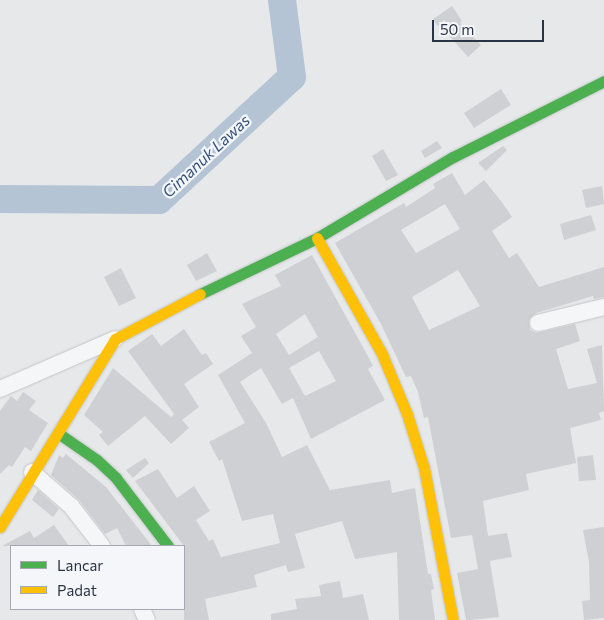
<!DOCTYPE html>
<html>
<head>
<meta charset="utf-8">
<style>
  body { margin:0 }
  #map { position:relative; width:604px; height:620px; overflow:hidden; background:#e6e8ea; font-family:Commissioner,sans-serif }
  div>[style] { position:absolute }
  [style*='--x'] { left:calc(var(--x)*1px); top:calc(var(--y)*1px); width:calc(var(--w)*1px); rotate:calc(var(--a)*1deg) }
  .river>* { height:28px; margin:-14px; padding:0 14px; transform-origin:14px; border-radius:14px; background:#b4c4d5 }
  .building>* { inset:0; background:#ced0d3 }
  .roads { filter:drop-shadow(0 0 1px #c4c6c8) drop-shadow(0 0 1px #c4c6c8) }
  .street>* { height:16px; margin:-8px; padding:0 8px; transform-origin:8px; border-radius:8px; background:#f5f6f7 }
  .fast>* { height:11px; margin:-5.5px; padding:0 5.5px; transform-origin:5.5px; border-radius:5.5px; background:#4caf50 }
  .slow>* { height:11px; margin:-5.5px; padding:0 5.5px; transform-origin:5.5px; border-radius:5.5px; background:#ffc107 }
  span { translate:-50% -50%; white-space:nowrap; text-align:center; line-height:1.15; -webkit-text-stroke:4.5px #f4f6f9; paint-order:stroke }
  .water-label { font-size:16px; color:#34527a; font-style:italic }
  .legend { position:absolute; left:10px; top:545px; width:175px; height:65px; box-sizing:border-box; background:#f4f6f9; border:1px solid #a4a8b1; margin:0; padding:6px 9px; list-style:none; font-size:15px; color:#2b3445 }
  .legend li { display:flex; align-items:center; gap:10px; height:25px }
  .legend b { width:25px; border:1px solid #a4a8b1 }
  .scale { position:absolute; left:432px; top:20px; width:112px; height:22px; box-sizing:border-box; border:2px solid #2b3445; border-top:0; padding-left:6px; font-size:15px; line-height:18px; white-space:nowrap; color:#2b3445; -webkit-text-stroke:4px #f4f6f9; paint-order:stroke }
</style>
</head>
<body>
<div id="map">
  <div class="river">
    <div style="--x:0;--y:199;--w:159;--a:0.4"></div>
    <div style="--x:159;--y:200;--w:181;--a:-42.8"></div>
    <div style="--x:292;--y:77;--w:78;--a:-97.4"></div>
  </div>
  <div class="building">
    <div style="clip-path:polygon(452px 6px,462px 21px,460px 23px,481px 45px,468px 57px,446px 32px,443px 34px,433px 19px)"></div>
    <div style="clip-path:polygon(501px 89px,511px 105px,474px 128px,464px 113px)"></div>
    <div style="clip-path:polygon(437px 141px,442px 148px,425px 158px,421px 151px)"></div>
    <div style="clip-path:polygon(503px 146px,507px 150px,486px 171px,478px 163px)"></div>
    <div style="clip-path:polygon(383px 149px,398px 175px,386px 181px,372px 156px)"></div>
    <div style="clip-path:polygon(evenodd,452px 173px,465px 195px,484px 180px,501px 201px,512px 217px,492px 231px,509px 258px,517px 253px,539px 287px,604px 267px,604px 297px,594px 299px,593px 296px,536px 313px,529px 320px,530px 330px,536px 333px,575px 324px,580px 341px,556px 349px,568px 389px,597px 383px,587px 349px,602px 345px,604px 411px,599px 413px,601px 420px,570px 428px,576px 463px,526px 474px,529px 490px,483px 501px,488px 536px,507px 533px,512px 557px,490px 561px,499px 617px,470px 620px,466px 620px,457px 573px,478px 569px,472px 535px,451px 538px,428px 417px,424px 418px,418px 392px,411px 376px,406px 377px,381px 324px,335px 243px,404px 203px,406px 207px,435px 188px,433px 184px,452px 173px,445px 204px,460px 229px,416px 253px,401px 230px,445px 204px,452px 173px,458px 270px,480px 306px,429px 330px,412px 297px,458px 270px)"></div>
    <div style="clip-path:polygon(602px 186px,604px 204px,586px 208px,582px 190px)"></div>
    <div style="clip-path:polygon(591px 215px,596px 230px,564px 240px,560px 224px)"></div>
    <div style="clip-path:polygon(207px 253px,217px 271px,196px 281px,187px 265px)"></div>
    <div style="clip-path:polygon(evenodd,312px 255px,370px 360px,373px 366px,368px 369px,385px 400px,311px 439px,293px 398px,282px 404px,261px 368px,240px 382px,266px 423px,282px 457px,307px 445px,330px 490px,390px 480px,392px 493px,415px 488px,428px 574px,431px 574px,434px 589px,431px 590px,435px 620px,399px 620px,397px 552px,355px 559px,342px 521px,295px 534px,305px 568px,288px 572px,286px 565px,254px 575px,257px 587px,205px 599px,209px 620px,184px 620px,184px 546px,135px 481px,158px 469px,177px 498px,194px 486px,210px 511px,196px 520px,209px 541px,213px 539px,221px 557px,280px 543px,273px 514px,242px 521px,222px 459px,219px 461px,209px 442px,245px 423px,218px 375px,252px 353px,241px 336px,256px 327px,242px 304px,281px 286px,275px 275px,312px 255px,305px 314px,318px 337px,289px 355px,276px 334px,305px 314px,312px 255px,319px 351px,336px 381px,305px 396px,289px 368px,319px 351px)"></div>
    <div style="clip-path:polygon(121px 268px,136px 298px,119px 306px,104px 277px)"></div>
    <div style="clip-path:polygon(184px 329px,202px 355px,206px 353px,213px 364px,184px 384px,199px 407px,182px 420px,189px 428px,171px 444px,145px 416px,108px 446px,99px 435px,103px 432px,84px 415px,113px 368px,171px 417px,174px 414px,128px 351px,152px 334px,161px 346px)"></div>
    <div style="clip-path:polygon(23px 392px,36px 401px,29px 410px,48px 423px,31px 451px,25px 447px,12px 467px,9px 465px,0 474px,0 411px,11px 396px,17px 401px)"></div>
    <div style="clip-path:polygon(66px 454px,106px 487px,152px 546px,126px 546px,117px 528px,105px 534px,79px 500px,51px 475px,59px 455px,63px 458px)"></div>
    <div style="clip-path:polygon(593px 455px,596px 480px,579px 481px,577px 457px)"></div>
    <div style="clip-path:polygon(145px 458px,149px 463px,133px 478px,126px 470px)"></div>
    <div style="clip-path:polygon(38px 490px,59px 509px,53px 517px,32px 500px)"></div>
    <div style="clip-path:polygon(54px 525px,69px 546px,2px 546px,30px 531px,34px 538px)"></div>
    <div style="clip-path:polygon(604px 527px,604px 618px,584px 620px,582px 601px,590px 600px,589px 562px,583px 530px)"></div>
    <div style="clip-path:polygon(340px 581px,343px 598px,363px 594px,369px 620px,271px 620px,271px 614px,297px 609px,295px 599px,321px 596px,319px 585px)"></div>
  </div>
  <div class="roads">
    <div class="street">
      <div style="--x:538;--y:323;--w:68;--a:-13.6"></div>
      <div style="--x:0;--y:389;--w:125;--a:-23.5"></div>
      <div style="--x:32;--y:472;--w:52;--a:41.1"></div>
      <div style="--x:71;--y:506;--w:51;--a:52.2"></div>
      <div style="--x:142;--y:609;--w:12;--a:66"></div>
    </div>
    <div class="fast">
      <div style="--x:200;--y:294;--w:130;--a:-25.6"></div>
      <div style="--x:317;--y:238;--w:158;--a:-30.8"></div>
      <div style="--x:453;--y:157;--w:169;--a:-26.7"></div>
      <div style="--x:58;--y:433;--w:47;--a:34.7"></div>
      <div style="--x:97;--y:460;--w:26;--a:43"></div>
      <div style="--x:116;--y:478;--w:86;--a:52.6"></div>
    </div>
    <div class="slow">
      <div style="--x:317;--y:238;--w:133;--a:60.7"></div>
      <div style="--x:382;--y:354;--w:65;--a:67.4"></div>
      <div style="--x:407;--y:414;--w:57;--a:72.5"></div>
      <div style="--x:424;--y:468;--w:155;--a:79.2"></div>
      <div style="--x:0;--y:527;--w:220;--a:-58.5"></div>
      <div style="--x:115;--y:339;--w:96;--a:-27.9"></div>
    </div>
  </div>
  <div class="water-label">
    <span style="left:206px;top:156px;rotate:-43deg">Cimanuk Lawas</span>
  </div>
  <ul class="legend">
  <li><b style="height:6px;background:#4caf50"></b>Lancar</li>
  <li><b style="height:6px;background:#ffc107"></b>Padat</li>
  </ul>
  <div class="scale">50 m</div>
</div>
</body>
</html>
